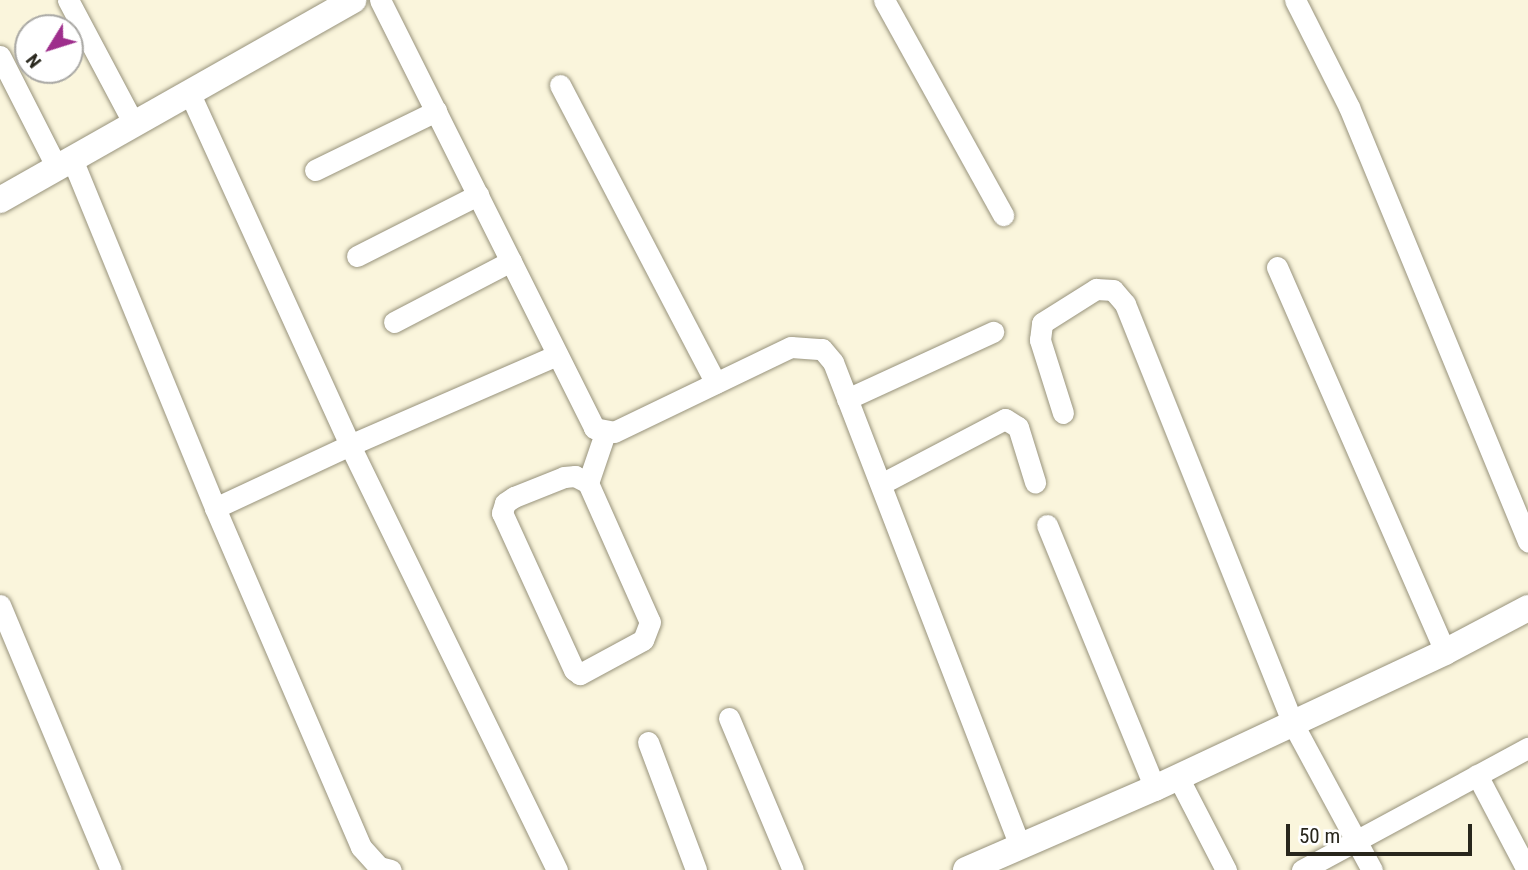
<!DOCTYPE html>
<html>
<head>
<meta charset="utf-8">
<style>
  body { margin:0 }
  #map { position:relative; width:1528px; height:870px; overflow:hidden; background:#faf5dc; font-family:"Roboto Condensed",sans-serif }
  div>[style] { position:absolute }
  [style*='--x'] { left:calc(var(--x)*1px); top:calc(var(--y)*1px); width:calc(var(--w)*1px); rotate:calc(var(--a)*1deg) }
  .roads { filter:drop-shadow(0 0 2px #98937c) drop-shadow(0 0 2px #98937c) }
  .minor>* { height:21px; margin:-10.5px; padding:0 10.5px; transform-origin:10.5px; border-radius:10.5px; background:#fff }
  .tertiary>* { height:26px; margin:-13px; padding:0 13px; transform-origin:13px; border-radius:13px; background:#fff }
  span { translate:-50% -50%; white-space:nowrap; text-align:center; line-height:1.15; -webkit-text-stroke:6px #fff; paint-order:stroke }
  .north { position:absolute; left:14px; top:14px; width:70px; height:70px; box-sizing:border-box; background:#fff; border:2px solid #a9a8a4; border-radius:50%; rotate:232deg; font-size:19px; font-weight:700; line-height:28px; text-align:center; color:#28261c }
  .north::after { content:''; display:block; margin:auto; width:24px; height:32px; background:#9e2e8c; clip-path:polygon(50% 0,100% 100%,50% 72%,0 100%) }
  .scale { position:absolute; left:1286px; top:824px; width:186px; height:32px; box-sizing:border-box; border:4px solid #28261c; border-top:0; padding-left:9px; font-size:21px; line-height:24px; white-space:nowrap; color:#28261c; -webkit-text-stroke:5px #fff; paint-order:stroke }
</style>
</head>
<body>
<div id="map">
  <div class="roads">
    <div class="minor">
      <div style="--x:68;--y:0;--w:140;--a:62"></div>
      <div style="--x:380;--y:0;--w:479;--a:63.4"></div>
      <div style="--x:594;--y:428;--w:20;--a:11"></div>
      <div style="--x:614;--y:432;--w:196;--a:-25.7"></div>
      <div style="--x:791;--y:347;--w:31;--a:4"></div>
      <div style="--x:822;--y:349;--w:17;--a:50"></div>
      <div style="--x:833;--y:362;--w:519;--a:68.88"></div>
      <div style="--x:884;--y:0;--w:246;--a:61"></div>
      <div style="--x:1295;--y:0;--w:120;--a:63.2"></div>
      <div style="--x:1349;--y:107;--w:470;--a:67.6"></div>
      <div style="--x:0;--y:56;--w:126;--a:63"></div>
      <div style="--x:560;--y:85;--w:336;--a:62.4"></div>
      <div style="--x:72;--y:159;--w:377;--a:67.7"></div>
      <div style="--x:215;--y:508;--w:149;--a:-25"></div>
      <div style="--x:350;--y:445;--w:386;--a:-114.5"></div>
      <div style="--x:315;--y:170;--w:135;--a:-26"></div>
      <div style="--x:357;--y:256;--w:136;--a:-26.8"></div>
      <div style="--x:1277;--y:267;--w:420;--a:66.4"></div>
      <div style="--x:394;--y:322;--w:132;--a:-27.5"></div>
      <div style="--x:847;--y:399;--w:161;--a:-24.7"></div>
      <div style="--x:1063;--y:413;--w:77;--a:-107.5"></div>
      <div style="--x:1040;--y:340;--w:17;--a:-83"></div>
      <div style="--x:1042;--y:323;--w:64;--a:-32.2"></div>
      <div style="--x:1096;--y:289;--w:17;--a:3"></div>
      <div style="--x:1113;--y:290;--w:18;--a:49"></div>
      <div style="--x:1125;--y:304;--w:452;--a:68.2"></div>
      <div style="--x:1293;--y:724;--w:166;--a:61.6"></div>
      <div style="--x:588;--y:483;--w:152;--a:66"></div>
      <div style="--x:650;--y:622;--w:19;--a:111"></div>
      <div style="--x:643;--y:640;--w:72;--a:151.6"></div>
      <div style="--x:580;--y:674;--w:7;--a:-146"></div>
      <div style="--x:574;--y:670;--w:173;--a:-114.6"></div>
      <div style="--x:502;--y:513;--w:10;--a:-73"></div>
      <div style="--x:505;--y:503;--w:11;--a:-34"></div>
      <div style="--x:514;--y:497;--w:54;--a:-21.8"></div>
      <div style="--x:564;--y:477;--w:11;--a:-5"></div>
      <div style="--x:575;--y:476;--w:15;--a:28"></div>
      <div style="--x:588;--y:483;--w:53;--a:-71.2"></div>
      <div style="--x:881;--y:484;--w:140;--a:-27.7"></div>
      <div style="--x:1005;--y:419;--w:15;--a:32"></div>
      <div style="--x:1018;--y:427;--w:58;--a:72.8"></div>
      <div style="--x:215;--y:508;--w:369;--a:66.7"></div>
      <div style="--x:361;--y:847;--w:27;--a:48"></div>
      <div style="--x:379;--y:867;--w:12;--a:14"></div>
      <div style="--x:1047;--y:525;--w:284;--a:67.7"></div>
      <div style="--x:0;--y:605;--w:287;--a:67.3"></div>
      <div style="--x:729;--y:718;--w:165;--a:67.2"></div>
      <div style="--x:648;--y:742;--w:137;--a:69.4"></div>
      <div style="--x:1477;--y:775;--w:107;--a:62.2"></div>
      <div style="--x:1178;--y:777;--w:105;--a:62.7"></div>
      <div style="--x:557;--y:870;--w:473;--a:-116"></div>
      <div style="--x:350;--y:445;--w:226;--a:-23.5"></div>
      <div style="--x:1302;--y:870;--w:257;--a:-28.4"></div>
    </div>
    <div class="tertiary">
      <div style="--x:0;--y:200;--w:406;--a:-29.5"></div>
      <div style="--x:966;--y:870;--w:206;--a:-23.5"></div>
      <div style="--x:1155;--y:788;--w:320;--a:-25.1"></div>
      <div style="--x:1445;--y:652;--w:94;--a:-27.9"></div>
    </div>
  </div>
  <div class="north">N</div>
  <div class="scale">50 m</div>
</div>
</body>
</html>
